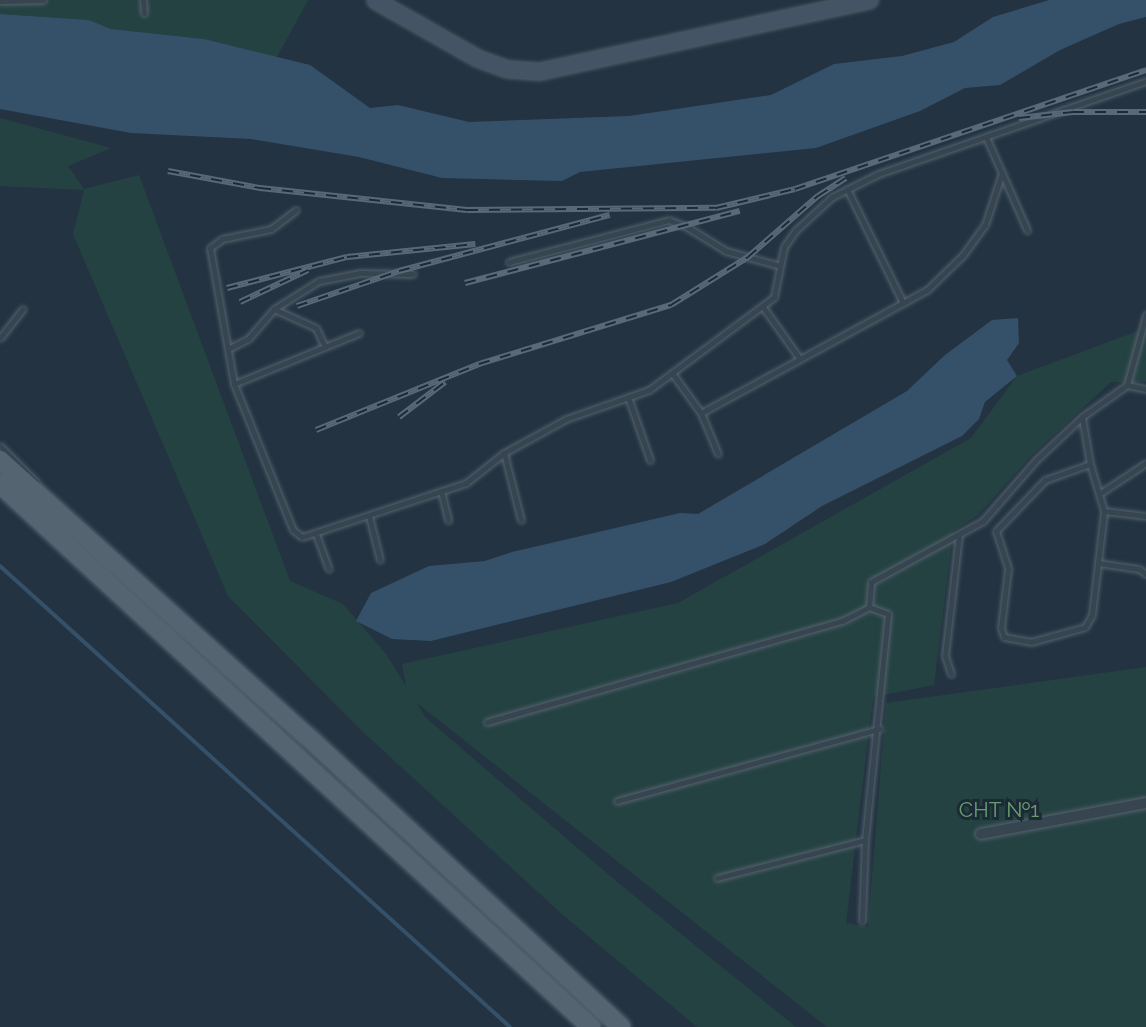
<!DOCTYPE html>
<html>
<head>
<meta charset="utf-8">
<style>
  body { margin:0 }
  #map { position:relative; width:1146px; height:1027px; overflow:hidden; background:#233341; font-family:Raleway,sans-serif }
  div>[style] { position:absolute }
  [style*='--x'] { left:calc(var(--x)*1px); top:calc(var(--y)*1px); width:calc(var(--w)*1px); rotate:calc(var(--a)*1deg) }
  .green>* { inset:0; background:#254242 }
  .water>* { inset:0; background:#355169 }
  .stream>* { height:4px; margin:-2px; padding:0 2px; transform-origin:2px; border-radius:2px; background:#355169 }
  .roads { filter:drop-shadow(0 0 2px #55626e) drop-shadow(0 0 2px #55626e) }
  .lane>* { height:5px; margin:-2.5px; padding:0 2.5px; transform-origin:2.5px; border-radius:2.5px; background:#374551 }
  .street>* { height:10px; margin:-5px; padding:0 5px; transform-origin:5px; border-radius:5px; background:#374551 }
  .secondary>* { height:15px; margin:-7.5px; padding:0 7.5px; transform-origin:7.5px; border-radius:7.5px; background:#455464 }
  .primary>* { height:18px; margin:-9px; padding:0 9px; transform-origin:9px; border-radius:9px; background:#556471 }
  .rail>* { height:6px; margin-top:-3px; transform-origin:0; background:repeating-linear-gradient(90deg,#1c2a36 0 11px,#596978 0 22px); box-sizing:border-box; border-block:2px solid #596978 }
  span { translate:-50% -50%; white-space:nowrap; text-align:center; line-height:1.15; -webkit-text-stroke:6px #1c2a36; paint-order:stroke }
  .park-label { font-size:21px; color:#689e6f }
</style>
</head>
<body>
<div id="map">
  <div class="green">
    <div style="clip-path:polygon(0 0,308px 0,277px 57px,204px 39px,111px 29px,89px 20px,0 14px)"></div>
    <div style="clip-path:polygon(0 118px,111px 148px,68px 166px,84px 189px,139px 175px,290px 581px,343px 604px,386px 654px,406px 686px,402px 664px,678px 603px,971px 438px,1017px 376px,1146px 328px,1146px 382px,1111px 382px,1031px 456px,978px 515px,953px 531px,934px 685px,873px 697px,846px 923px,868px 927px,886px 703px,1146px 667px,1146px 1027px,827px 1027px,417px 703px,425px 717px,617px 882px,796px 1027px,697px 1027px,563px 915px,364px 733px,228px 596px,73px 234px,84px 190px,0 186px)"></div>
  </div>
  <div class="water">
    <div style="clip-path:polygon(1049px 0,1146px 0,1146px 17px,1119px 24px,1060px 50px,1000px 85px,965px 88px,920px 111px,816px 148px,580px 172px,562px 181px,442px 178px,359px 157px,251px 139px,131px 133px,0 109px,0 14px,89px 20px,111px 29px,204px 39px,310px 65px,370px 108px,398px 105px,469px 122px,629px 116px,771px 95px,834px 64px,902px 56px,954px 42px,993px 17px)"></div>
    <div style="clip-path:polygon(1018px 318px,1019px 343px,1007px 360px,1017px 376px,985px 402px,979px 419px,962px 436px,822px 506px,765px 544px,671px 582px,431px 641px,392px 639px,356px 621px,371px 593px,429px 566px,485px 561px,512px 552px,680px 513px,698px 514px,907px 391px,945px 355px,992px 320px)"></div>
  </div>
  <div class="stream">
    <div style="--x:0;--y:566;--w:687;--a:42.11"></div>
  </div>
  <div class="roads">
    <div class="lane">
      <div style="--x:143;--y:0;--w:13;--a:86"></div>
      <div style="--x:0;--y:1;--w:43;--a:-1.3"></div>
      <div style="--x:986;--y:137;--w:102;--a:66.2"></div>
      <div style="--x:847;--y:189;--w:127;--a:63.8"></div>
      <div style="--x:296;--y:210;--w:31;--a:143"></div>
      <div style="--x:271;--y:229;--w:50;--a:168.5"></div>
      <div style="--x:222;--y:239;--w:15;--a:143"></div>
      <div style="--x:210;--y:248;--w:138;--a:80"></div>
      <div style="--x:234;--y:384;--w:157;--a:68"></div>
      <div style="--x:293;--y:530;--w:11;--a:38"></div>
      <div style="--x:302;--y:537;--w:173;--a:-18.2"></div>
      <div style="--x:466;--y:483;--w:48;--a:-38.3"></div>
      <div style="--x:504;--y:453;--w:71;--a:-28.7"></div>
      <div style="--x:566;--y:419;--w:88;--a:-19.3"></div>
      <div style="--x:649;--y:390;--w:156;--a:-36.6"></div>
      <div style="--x:774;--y:297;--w:51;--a:-78.7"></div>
      <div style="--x:784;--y:247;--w:21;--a:-55"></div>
      <div style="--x:796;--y:230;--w:49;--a:-42.5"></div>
      <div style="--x:832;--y:197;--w:51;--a:-26.6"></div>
      <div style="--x:878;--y:174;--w:284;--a:-19.1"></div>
      <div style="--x:509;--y:262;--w:165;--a:-14.7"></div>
      <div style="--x:669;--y:220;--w:19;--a:21"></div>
      <div style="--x:687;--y:227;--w:46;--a:31.6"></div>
      <div style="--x:726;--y:251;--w:56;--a:15.5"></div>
      <div style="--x:763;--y:307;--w:64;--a:54.6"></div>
      <div style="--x:274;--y:309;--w:46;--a:24.3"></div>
      <div style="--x:316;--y:328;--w:21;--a:65"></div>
      <div style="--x:0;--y:338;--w:37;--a:-52"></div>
      <div style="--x:228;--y:349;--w:22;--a:-27"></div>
      <div style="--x:248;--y:339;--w:40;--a:-49"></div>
      <div style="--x:274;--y:309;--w:53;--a:-31.9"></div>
      <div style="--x:319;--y:281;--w:42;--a:-11"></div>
      <div style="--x:360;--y:273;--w:53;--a:1.1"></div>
      <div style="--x:672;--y:373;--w:49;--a:54.1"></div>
      <div style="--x:701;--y:413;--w:44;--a:67.5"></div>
      <div style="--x:234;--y:384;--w:135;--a:-22.2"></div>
      <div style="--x:1127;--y:385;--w:19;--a:12"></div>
      <div style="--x:628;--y:397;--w:67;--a:70.8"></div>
      <div style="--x:701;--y:413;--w:257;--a:-28.6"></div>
      <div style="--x:927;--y:290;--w:50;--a:-44.2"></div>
      <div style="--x:963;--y:255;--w:37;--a:-54"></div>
      <div style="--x:985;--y:225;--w:55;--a:-71.9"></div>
      <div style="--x:1082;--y:417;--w:48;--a:80.3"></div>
      <div style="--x:1090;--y:464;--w:49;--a:73.4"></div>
      <div style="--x:0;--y:446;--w:52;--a:45"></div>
      <div style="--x:504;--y:453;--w:69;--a:75.8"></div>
      <div style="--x:1090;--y:464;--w:48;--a:160.4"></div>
      <div style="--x:1045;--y:480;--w:71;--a:133.9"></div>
      <div style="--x:996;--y:531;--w:40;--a:72"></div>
      <div style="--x:1008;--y:569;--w:59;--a:96.8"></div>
      <div style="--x:1001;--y:628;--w:9;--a:72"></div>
      <div style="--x:1004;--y:637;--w:27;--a:10"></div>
      <div style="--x:1031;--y:642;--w:56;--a:-15.5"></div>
      <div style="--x:1085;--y:627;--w:14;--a:-60"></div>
      <div style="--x:1092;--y:615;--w:105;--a:-83.4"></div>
      <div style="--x:1104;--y:511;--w:42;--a:6.8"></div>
      <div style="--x:441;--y:491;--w:30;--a:76"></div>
      <div style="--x:1099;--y:494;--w:56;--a:-33.4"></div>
      <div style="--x:369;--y:516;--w:45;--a:76"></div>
      <div style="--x:316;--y:534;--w:37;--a:70"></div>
      <div style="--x:1098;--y:563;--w:41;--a:8.3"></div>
      <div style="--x:1139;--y:569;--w:9;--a:36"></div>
      <div style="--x:869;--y:607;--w:25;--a:-85"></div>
      <div style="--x:871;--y:582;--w:128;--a:-28.6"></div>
      <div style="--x:983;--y:521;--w:81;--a:-49"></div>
      <div style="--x:1036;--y:460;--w:63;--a:-43.1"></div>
      <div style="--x:1082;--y:417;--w:55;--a:-35.4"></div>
      <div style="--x:1127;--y:385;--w:73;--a:-74.8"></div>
      <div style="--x:951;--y:674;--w:19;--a:-108"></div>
      <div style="--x:945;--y:656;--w:122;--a:-83.4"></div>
      <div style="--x:487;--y:722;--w:369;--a:-15.9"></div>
      <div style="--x:842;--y:621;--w:30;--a:-27"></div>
      <div style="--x:869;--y:607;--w:20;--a:20"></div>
      <div style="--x:888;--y:614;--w:227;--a:95.8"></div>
      <div style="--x:865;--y:840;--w:81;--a:92.1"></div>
      <div style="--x:617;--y:801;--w:272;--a:-15.4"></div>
      <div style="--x:717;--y:878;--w:153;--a:-14.4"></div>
    </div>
    <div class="street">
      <div style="--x:981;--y:834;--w:168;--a:-10.6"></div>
    </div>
    <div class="secondary">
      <div style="--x:375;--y:0;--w:117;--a:29.6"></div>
      <div style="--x:477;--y:58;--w:33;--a:20"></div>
      <div style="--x:508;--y:69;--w:32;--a:4"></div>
      <div style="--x:540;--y:71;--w:337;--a:-12.2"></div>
    </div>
    <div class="primary">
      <div style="--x:0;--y:460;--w:413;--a:42"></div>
      <div style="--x:307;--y:736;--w:428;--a:42.8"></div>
      <div style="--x:0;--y:484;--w:803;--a:42.58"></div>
    </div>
  </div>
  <div class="rail">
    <div style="--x:1019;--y:118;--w:54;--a:-6.3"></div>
    <div style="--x:1073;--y:112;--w:73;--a:0"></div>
    <div style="--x:168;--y:171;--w:94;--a:10.5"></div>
    <div style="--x:260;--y:188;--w:208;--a:6.1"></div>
    <div style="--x:467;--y:210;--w:249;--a:-0.5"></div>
    <div style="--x:716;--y:208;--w:81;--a:-13.5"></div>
    <div style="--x:795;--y:189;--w:371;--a:-18.7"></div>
    <div style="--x:465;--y:283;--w:284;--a:-14.7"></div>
    <div style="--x:227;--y:288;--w:124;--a:-14.5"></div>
    <div style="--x:347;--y:257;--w:129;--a:-5.8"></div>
    <div style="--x:240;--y:302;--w:75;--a:-25.2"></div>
    <div style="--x:297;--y:306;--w:108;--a:-18.9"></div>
    <div style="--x:399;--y:271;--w:218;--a:-14.9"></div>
    <div style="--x:399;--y:417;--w:58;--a:-37.3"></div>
    <div style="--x:316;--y:430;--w:176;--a:-22"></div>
    <div style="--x:479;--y:364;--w:201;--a:-17.1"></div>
    <div style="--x:671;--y:305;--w:91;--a:-31.9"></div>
    <div style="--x:748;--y:257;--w:93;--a:-41.1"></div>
    <div style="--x:818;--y:196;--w:33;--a:-33"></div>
  </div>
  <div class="park-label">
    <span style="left:999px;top:810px">СНТ №1</span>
  </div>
</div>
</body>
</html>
